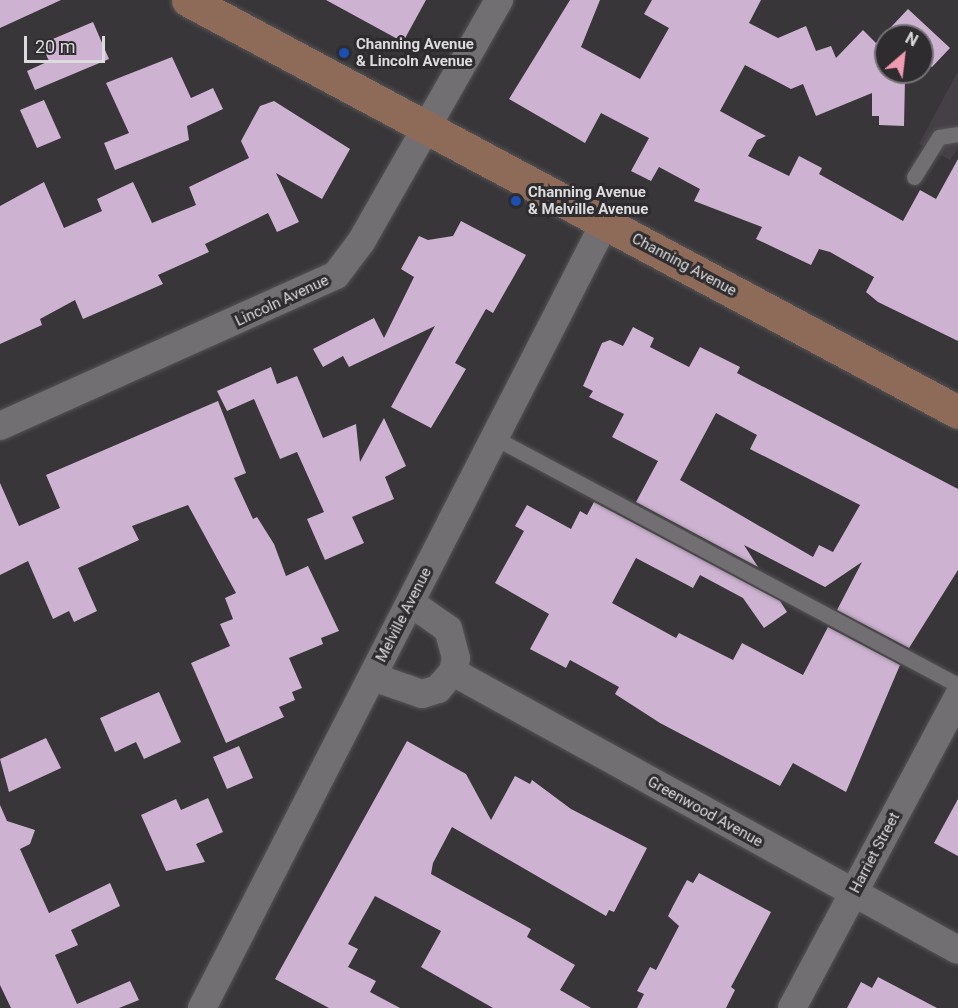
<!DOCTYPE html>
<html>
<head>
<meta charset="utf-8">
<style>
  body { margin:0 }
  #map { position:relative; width:958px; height:1008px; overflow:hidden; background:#383639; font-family:Roboto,sans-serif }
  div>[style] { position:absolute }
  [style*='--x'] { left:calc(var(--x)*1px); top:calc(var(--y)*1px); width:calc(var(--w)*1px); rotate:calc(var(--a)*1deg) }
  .built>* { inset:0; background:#453f46 }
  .building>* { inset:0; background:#cdb2d1 }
  .roads { filter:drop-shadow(0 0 2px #555355) drop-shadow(0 0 2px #555355) }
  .lane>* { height:15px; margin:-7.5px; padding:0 7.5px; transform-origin:7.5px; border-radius:7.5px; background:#716f71 }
  .street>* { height:28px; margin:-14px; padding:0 14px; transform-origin:14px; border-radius:14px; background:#716f71 }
  .secondary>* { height:33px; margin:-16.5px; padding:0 16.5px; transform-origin:16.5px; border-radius:16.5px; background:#8e6b59 }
  .dots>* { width:16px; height:16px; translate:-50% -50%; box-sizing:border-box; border:3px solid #2e2c2e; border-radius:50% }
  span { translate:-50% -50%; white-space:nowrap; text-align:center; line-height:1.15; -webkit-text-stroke:6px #2e2c2e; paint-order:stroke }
  .poi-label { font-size:15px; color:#dcdbdd; font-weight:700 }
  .left { translate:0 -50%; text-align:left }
  .street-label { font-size:15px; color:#dcdbdd }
  .north { position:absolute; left:874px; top:24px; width:60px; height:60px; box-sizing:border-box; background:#2e2c2e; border:2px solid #747274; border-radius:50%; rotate:28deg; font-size:16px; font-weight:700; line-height:24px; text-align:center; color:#dcdbdd }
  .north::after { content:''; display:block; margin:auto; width:21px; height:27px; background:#f19ab1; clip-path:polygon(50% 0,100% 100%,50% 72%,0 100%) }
  .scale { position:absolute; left:24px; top:36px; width:81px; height:27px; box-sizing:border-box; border:3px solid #dcdbdd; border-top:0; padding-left:8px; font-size:18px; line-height:21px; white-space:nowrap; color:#dcdbdd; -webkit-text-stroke:4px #2e2c2e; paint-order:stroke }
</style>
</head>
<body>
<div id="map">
  <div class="built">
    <div style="clip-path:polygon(958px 71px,958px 149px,950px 160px,919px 144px)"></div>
  </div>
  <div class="building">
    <div style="clip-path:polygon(0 0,61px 0,0 28px)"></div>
    <div style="clip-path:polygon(326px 0,426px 0,403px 42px)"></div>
    <div style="clip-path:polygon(570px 0,600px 0,581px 47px,640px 79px,669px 28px,644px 14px,652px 0,761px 0,749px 23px,778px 38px,806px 26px,816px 51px,831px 46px,836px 58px,863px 30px,876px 43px,908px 9px,950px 48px,932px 67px,922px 61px,922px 36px,886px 36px,886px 72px,912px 72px,905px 79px,904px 126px,879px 125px,879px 116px,872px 116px,872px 93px,816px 116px,803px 84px,791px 89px,745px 65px,720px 111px,766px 136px,757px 140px,748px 156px,789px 176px,799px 156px,822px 168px,819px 174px,903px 221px,920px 190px,936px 199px,958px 159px,958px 341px,878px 302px,866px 292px,874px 277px,830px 252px,819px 249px,811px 265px,756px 239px,762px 227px,694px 201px,700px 189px,659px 167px,651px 181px,631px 171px,649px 138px,601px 113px,585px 143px,509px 99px)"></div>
    <div style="clip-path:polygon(93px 22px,109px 59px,35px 90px,27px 71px,49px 61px,41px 44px)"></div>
    <div style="clip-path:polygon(172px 57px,191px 98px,213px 88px,223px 109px,187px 126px,189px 140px,115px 170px,104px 143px,129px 133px,106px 83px)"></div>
    <div style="clip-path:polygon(44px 100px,61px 138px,37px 148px,20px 110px)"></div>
    <div style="clip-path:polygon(274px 101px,350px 149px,322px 199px,276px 173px,299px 222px,277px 232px,268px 213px,205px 244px,209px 252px,158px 275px,163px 284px,83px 319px,75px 300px,40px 319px,42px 325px,0 344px,0 206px,44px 182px,64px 228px,102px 211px,97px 199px,133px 182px,152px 223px,196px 205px,189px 187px,249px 158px,241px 141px,260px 106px)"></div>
    <div style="clip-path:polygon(461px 221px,526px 255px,493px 313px,486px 309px,455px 363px,466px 369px,431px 428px,391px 407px,435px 326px,349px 367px,343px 356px,323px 367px,313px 349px,374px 318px,384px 338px,414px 277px,401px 269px,419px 236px,428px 240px,453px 236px)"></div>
    <div style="clip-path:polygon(evenodd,633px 327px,654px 338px,650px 347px,689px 367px,700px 347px,740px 367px,737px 373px,958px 489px,958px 570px,909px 648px,837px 610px,862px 562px,825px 587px,744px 545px,758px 567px,636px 502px,658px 461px,612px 437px,624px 414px,589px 397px,593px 391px,583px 386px,602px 343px,610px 340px,623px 346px,633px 327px,716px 413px,757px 435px,750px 449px,860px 505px,833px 552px,819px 545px,813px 557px,680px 480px,716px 413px)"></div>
    <div style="clip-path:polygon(271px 367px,277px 384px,297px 376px,323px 438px,356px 424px,360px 462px,384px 418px,406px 466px,385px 477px,394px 499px,352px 517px,364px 543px,325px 560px,307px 519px,324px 512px,297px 452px,280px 459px,254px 399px,227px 411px,217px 391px)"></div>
    <div style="clip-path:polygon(218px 401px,246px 473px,234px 478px,253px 519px,257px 517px,274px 544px,286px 576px,308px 566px,339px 631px,321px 638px,323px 644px,289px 658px,302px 688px,292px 692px,295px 700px,279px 707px,284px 717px,226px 743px,191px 663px,230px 646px,220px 624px,233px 619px,225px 598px,236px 593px,188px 505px,132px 526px,139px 540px,78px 568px,97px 611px,74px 622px,69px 611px,53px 619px,28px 561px,0 575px,0 483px,19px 526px,60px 508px,46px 475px)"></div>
    <div style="clip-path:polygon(594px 502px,780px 601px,787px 612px,764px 628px,743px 598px,700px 575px,693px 588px,636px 558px,612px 603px,676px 638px,679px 633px,733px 660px,742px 643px,803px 675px,828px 627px,900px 665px,846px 792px,793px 763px,780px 786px,660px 723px,615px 694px,619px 687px,570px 660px,566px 668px,530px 649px,549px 614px,495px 583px,524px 531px,515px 526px,527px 505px,571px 529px,580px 511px,587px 515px)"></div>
    <div style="clip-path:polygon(159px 692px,181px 742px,144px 759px,136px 742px,115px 752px,100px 718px)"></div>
    <div style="clip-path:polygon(46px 738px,61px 768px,9px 792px,0 759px)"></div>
    <div style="clip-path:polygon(407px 741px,466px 774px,491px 820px,515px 776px,530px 784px,532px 780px,571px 809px,647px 848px,614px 912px,609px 910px,606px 916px,452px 827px,433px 863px,431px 874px,531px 929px,527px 937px,575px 965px,560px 990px,591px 1008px,493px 1008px,421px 967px,441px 931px,375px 896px,348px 944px,358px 949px,348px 967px,376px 981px,370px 992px,400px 1008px,329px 1008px,275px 979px)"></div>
    <div style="clip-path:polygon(239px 746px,253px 778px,227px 789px,213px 757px)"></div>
    <div style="clip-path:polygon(208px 798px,223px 832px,196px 844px,205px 862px,166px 871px,141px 815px,176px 799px,181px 810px)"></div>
    <div style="clip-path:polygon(958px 799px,958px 856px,934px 843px)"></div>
    <div style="clip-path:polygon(0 805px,7px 821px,35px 830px,30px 844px,20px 849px,49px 913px,110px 883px,120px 906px,71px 930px,78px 945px,55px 955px,77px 1004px,130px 981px,139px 1000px,119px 1008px,11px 1008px,0 985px)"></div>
    <div style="clip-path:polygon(699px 873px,771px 912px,731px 987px,735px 990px,726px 1008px,637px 1008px,644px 994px,637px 991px,650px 967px,656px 970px,679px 926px,668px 916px,673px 906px,687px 880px,693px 883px)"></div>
    <div style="clip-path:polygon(878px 977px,937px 1008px,847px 1008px,861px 982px,872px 988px)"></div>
  </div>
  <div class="roads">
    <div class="lane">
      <div style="--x:914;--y:177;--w:47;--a:-58"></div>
      <div style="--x:939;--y:137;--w:19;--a:-9"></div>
      <div style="--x:495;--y:438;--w:525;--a:28.08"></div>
    </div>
    <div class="street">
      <div style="--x:0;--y:426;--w:368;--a:-24.2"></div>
      <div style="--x:336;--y:275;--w:41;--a:-52.9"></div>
      <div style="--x:361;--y:242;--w:279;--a:-60.3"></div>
      <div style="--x:453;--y:672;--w:576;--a:28.83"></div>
      <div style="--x:373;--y:677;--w:52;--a:19.1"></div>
      <div style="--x:422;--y:694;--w:17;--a:-17"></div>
      <div style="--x:438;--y:689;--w:23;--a:-49"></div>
      <div style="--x:453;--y:672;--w:14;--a:-78"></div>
      <div style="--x:456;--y:658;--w:30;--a:-105"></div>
      <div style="--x:448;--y:629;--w:45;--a:-144.9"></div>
      <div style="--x:202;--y:1008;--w:883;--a:-62.85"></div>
      <div style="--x:792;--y:1008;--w:353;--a:-61.9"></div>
    </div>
    <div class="secondary">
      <div style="--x:188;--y:0;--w:873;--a:28.15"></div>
    </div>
  </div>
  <div class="dots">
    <div style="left:344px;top:53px;background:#1a4fb4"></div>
    <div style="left:516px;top:201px;background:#1a4fb4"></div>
  </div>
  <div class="poi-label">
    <span class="left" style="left:356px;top:53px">Channing Avenue<br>&amp; Lincoln Avenue</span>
    <span class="left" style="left:528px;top:201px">Channing Avenue<br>&amp; Melville Avenue</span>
  </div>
  <div class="street-label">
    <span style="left:684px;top:265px;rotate:28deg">Channing Avenue</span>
    <span style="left:282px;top:301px;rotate:-25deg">Lincoln Avenue</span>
    <span style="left:404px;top:615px;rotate:-63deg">Melville Avenue</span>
    <span style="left:705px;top:812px;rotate:29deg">Greenwood Avenue</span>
    <span style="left:875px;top:853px;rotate:-62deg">Harriet Street</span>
  </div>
  <div class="north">N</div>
  <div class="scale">20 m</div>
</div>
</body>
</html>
